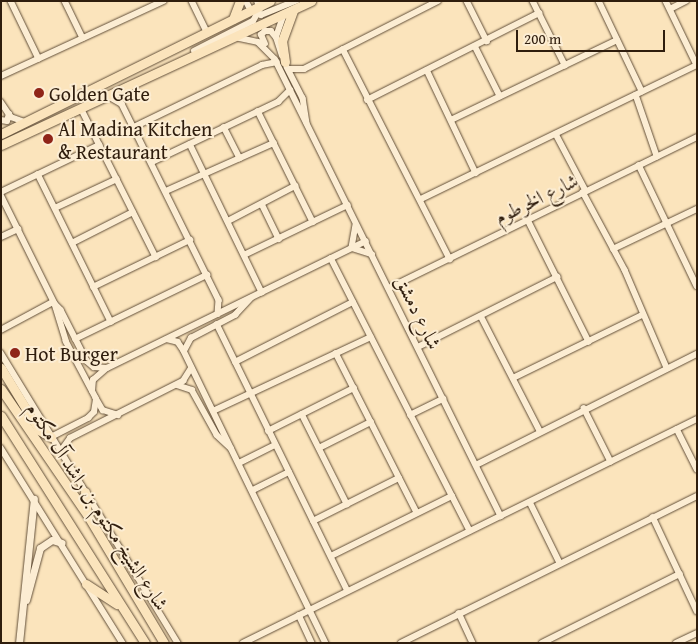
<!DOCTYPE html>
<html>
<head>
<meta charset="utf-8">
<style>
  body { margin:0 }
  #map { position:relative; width:698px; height:644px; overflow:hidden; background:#fbe4bc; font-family:"Gentium Book Plus",Amiri,serif }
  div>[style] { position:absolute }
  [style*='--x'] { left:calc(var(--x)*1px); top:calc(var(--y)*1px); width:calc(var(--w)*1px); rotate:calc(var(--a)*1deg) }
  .roads { filter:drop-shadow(0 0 1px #624f39) drop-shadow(0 0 1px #624f39) }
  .minor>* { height:5.5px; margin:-2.75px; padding:0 2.75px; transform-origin:2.75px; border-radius:2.75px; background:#fcedd3 }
  .tertiary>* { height:7px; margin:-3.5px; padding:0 3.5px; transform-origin:3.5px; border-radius:3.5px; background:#fcedd3 }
  .primary>* { height:9px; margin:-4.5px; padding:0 4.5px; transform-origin:4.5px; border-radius:4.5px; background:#fbe4bc }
  .dots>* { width:14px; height:14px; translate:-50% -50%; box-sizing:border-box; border:2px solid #fcedd3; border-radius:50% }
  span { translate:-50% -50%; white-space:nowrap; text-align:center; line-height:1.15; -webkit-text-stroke:4px #fcedd3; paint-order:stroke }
  .poi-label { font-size:20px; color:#2f1d0d }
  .left { translate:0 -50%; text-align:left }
  .street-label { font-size:20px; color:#2f1d0d }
  .frame { position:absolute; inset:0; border:2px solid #2f1d0d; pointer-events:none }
  .scale { position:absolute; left:516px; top:30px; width:149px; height:22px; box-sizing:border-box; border:2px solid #2f1d0d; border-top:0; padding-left:6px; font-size:15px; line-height:18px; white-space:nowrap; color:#2f1d0d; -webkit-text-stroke:4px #fcedd3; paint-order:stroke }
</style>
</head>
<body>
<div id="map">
  <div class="roads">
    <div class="minor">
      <div style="--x:11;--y:1;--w:64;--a:64.2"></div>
      <div style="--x:65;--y:1;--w:41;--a:64.1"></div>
      <div style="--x:192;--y:1;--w:34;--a:64"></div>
      <div style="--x:246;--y:1;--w:10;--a:61"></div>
      <div style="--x:251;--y:10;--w:11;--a:27"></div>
      <div style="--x:261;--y:15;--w:38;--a:-22"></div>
      <div style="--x:467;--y:1;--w:45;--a:63.4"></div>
      <div style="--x:533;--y:1;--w:72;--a:63.4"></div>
      <div style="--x:599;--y:1;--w:100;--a:64.5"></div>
      <div style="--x:666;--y:1;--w:71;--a:64.2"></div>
      <div style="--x:670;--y:9;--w:18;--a:-27"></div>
      <div style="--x:235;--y:37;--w:24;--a:12"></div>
      <div style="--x:258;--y:42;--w:24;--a:45"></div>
      <div style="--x:275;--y:59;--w:510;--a:63.69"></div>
      <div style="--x:265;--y:44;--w:10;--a:-114"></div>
      <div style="--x:261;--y:35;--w:6;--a:-45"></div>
      <div style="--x:265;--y:31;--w:6;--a:0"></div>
      <div style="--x:271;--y:31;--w:8;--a:50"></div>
      <div style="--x:475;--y:46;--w:56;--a:63.4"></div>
      <div style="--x:343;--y:49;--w:236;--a:63"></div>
      <div style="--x:194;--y:51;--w:66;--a:-27"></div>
      <div style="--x:253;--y:21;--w:14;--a:-60"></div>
      <div style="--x:260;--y:9;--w:9;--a:-111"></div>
      <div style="--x:282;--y:56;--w:20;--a:-108"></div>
      <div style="--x:276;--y:37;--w:24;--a:-71"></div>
      <div style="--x:287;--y:67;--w:35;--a:63"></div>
      <div style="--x:303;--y:98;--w:25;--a:81"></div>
      <div style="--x:289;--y:69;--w:15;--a:0"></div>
      <div style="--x:304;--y:69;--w:150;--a:-26.9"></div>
      <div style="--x:427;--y:70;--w:114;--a:64.6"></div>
      <div style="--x:1;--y:76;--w:179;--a:-24.8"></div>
      <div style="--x:636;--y:95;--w:65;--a:71"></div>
      <div style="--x:108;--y:96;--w:16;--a:30"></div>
      <div style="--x:122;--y:104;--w:219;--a:63.7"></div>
      <div style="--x:219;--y:300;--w:14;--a:94"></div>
      <div style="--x:367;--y:100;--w:193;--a:-26.8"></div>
      <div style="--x:1;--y:102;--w:18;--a:56"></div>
      <div style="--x:11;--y:117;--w:15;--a:20"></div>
      <div style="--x:81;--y:108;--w:167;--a:63.3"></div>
      <div style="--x:258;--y:111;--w:124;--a:63.6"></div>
      <div style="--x:1;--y:120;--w:6;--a:9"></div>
      <div style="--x:7;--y:121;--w:7;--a:-74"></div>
      <div style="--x:451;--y:120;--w:184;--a:-25.7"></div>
      <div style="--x:134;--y:127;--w:142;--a:-25.8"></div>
      <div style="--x:262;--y:65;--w:15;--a:-11"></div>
      <div style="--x:224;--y:127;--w:35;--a:63"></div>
      <div style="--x:556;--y:134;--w:64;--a:62.2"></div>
      <div style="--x:190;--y:144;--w:165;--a:64.1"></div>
      <div style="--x:152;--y:162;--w:140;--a:-25.5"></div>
      <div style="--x:278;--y:102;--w:17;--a:-45"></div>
      <div style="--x:639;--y:165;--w:134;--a:64.4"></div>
      <div style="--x:38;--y:174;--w:165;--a:63.7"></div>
      <div style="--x:166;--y:191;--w:118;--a:-24"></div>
      <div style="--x:1;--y:192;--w:109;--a:-25.6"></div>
      <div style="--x:583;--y:192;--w:89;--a:61.7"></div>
      <div style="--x:625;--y:270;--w:107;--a:66.8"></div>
      <div style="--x:1;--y:195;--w:122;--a:63.6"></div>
      <div style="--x:55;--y:304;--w:39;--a:73"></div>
      <div style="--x:66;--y:341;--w:64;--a:62.2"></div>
      <div style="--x:96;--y:398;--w:14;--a:60"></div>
      <div style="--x:103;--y:410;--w:16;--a:18"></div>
      <div style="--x:421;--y:199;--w:307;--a:-25.9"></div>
      <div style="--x:262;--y:204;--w:39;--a:64"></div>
      <div style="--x:55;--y:208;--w:68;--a:-25.1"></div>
      <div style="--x:528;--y:220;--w:136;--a:63.4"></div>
      <div style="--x:228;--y:221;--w:76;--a:-27.6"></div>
      <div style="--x:356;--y:225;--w:23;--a:100"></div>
      <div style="--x:352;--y:248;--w:21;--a:17"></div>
      <div style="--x:1;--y:237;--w:19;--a:-25"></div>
      <div style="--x:72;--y:243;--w:68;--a:-26.9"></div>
      <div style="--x:613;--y:249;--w:93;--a:-25.5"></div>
      <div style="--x:244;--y:255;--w:115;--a:-25.7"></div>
      <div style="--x:331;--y:258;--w:306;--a:63"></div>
      <div style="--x:93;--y:287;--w:108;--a:-25.9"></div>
      <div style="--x:389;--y:288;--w:343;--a:-26.1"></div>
      <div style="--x:55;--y:304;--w:8;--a:45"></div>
      <div style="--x:61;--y:310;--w:57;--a:63"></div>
      <div style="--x:87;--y:361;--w:9;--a:41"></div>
      <div style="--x:94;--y:367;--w:12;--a:5"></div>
      <div style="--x:481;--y:316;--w:129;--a:62.8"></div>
      <div style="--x:217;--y:324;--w:297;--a:63.9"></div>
      <div style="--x:1;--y:330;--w:59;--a:-28.3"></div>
      <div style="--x:75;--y:339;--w:147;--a:-25.9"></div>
      <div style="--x:167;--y:339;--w:11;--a:15"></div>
      <div style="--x:178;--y:342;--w:11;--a:56"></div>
      <div style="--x:184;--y:351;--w:325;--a:64.1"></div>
      <div style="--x:418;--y:347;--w:156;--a:-26.7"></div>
      <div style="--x:184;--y:351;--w:15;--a:-62"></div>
      <div style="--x:191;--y:338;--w:50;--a:-27.6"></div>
      <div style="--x:235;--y:315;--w:23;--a:-47"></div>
      <div style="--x:1;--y:353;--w:340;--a:58.6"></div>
      <div style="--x:336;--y:353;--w:179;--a:63.1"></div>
      <div style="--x:235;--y:362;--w:132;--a:-27"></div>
      <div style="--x:513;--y:378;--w:144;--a:-26"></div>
      <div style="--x:177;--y:385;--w:16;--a:18"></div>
      <div style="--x:192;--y:390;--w:51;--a:60.9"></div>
      <div style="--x:217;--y:435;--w:19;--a:43"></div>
      <div style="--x:92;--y:391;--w:11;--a:-85"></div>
      <div style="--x:93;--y:380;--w:18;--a:-41"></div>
      <div style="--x:107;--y:368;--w:288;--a:-26.1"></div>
      <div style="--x:584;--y:408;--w:60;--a:63.4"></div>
      <div style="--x:213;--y:411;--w:174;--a:-25.1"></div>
      <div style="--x:302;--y:414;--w:101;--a:63.4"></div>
      <div style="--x:410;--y:415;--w:37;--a:-26"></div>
      <div style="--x:677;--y:429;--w:45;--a:63.4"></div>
      <div style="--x:268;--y:431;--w:96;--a:-26.6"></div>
      <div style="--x:51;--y:437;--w:42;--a:-27.2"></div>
      <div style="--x:88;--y:418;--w:8;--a:-45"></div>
      <div style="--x:94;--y:412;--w:12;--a:-81"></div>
      <div style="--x:1;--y:448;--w:230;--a:58"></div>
      <div style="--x:319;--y:448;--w:58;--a:-26.6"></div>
      <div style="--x:60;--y:452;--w:17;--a:-54"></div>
      <div style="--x:70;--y:438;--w:127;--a:-26.8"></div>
      <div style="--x:183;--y:381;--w:15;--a:-58"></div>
      <div style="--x:239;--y:463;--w:40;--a:-26.6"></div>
      <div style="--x:476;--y:465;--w:247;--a:-26.7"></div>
      <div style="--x:253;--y:490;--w:40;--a:-26.6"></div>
      <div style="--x:530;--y:502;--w:68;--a:63.8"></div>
      <div style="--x:653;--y:517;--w:104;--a:64.9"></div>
      <div style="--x:313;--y:521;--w:96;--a:-26.6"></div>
      <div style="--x:331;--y:556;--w:135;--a:-26.4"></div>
      <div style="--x:459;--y:613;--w:33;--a:65"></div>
      <div style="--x:299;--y:615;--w:31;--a:65"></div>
      <div style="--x:243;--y:643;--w:506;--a:-26.26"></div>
      <div style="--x:401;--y:643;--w:330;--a:-26.4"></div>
      <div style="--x:542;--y:643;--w:154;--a:-26.6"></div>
      <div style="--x:676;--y:643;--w:23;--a:-25"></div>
    </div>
    <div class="tertiary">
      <div style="--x:26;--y:600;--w:54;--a:-74.9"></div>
      <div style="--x:40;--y:548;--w:14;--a:-34"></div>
      <div style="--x:52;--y:540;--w:10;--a:17"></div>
      <div style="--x:19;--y:643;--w:145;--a:-84.1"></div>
    </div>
    <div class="primary">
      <div style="--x:233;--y:19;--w:19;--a:-69"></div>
      <div style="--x:285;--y:62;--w:21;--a:-98"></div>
      <div style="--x:282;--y:41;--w:33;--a:-70"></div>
      <div style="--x:1;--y:134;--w:300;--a:-26.3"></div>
      <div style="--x:1;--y:145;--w:342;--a:-24.9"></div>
      <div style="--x:1;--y:368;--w:73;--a:58.5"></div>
      <div style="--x:39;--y:430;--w:14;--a:30"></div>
      <div style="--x:1;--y:389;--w:154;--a:55.6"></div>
      <div style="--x:88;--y:516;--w:148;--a:59.1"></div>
      <div style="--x:1;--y:416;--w:269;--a:57.6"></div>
      <div style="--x:85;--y:492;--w:22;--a:85"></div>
      <div style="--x:86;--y:584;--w:37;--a:33"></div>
    </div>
  </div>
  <div class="dots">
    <div style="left:39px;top:93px;background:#8f2418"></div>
    <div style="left:48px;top:139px;background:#8f2418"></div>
    <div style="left:15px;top:353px;background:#8f2418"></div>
  </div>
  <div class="poi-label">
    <span class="left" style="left:49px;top:93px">Golden Gate</span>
    <span class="left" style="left:58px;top:140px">Al Madina Kitchen<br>&amp; Restaurant</span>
    <span class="left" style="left:25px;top:353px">Hot Burger</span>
  </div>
  <div class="street-label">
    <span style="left:536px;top:198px;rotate:-26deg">شارع الخرطوم</span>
    <span style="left:419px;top:312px;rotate:64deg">شارع دمشق</span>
    <span style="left:98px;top:506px;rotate:57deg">شارع الشيخ مكتوم بن راشد آل مكتوم</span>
  </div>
  <div class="frame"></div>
  <div class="scale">200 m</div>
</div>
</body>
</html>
